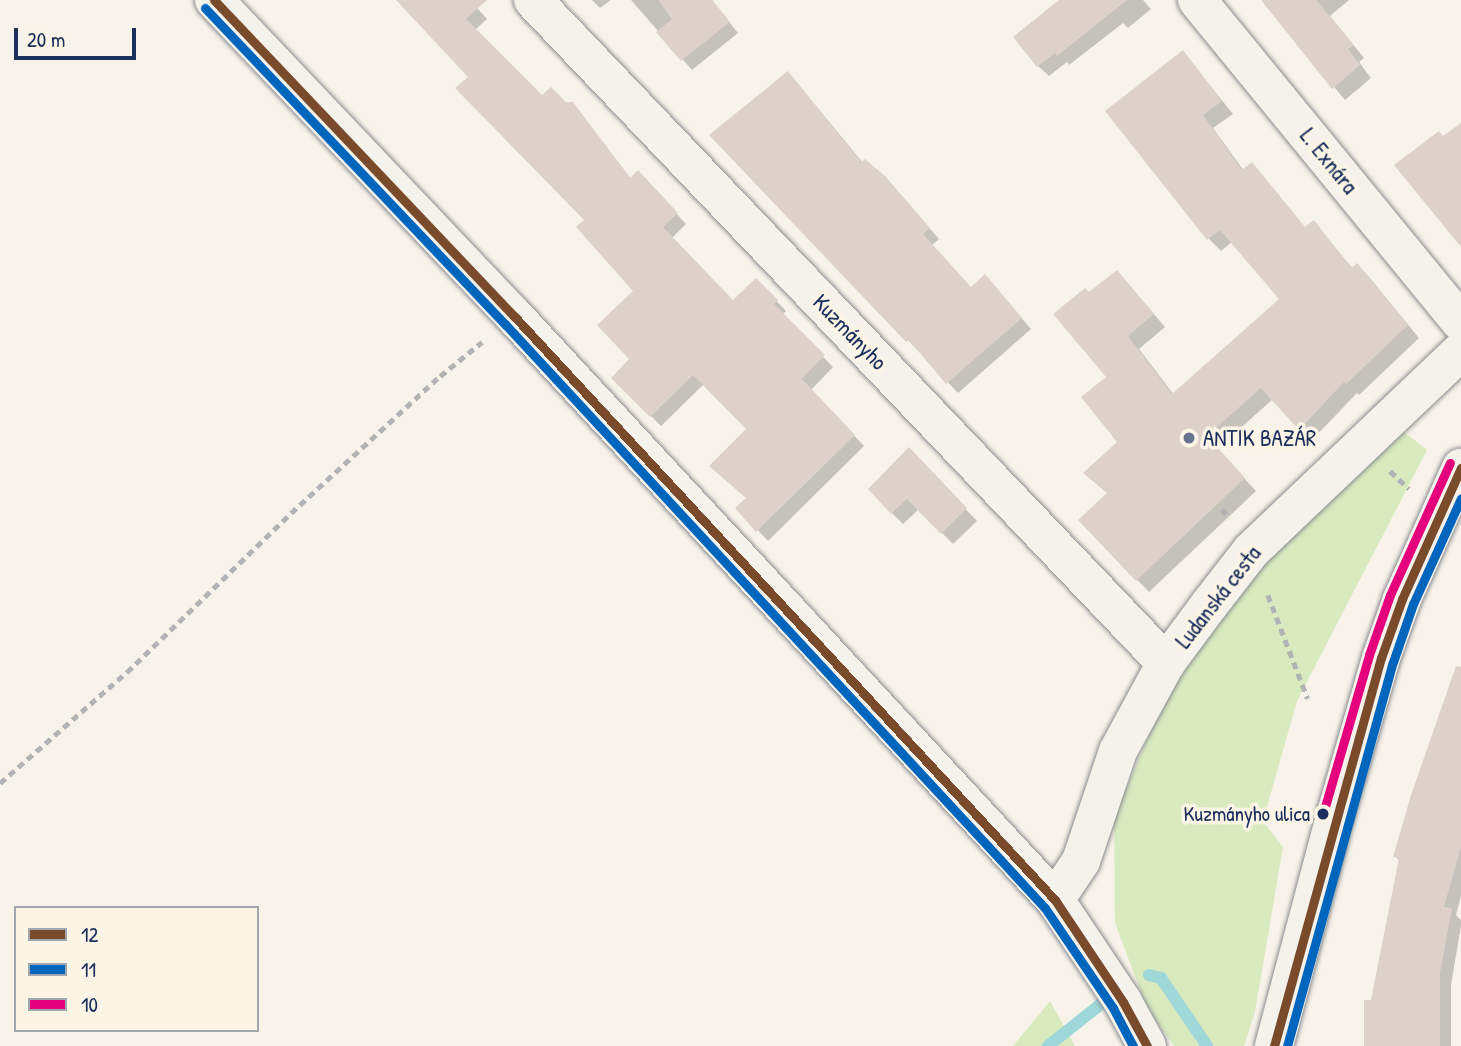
<!DOCTYPE html>
<html>
<head>
<meta charset="utf-8">
<style>
  body { margin:0 }
  #map { position:relative; width:1461px; height:1046px; overflow:hidden; background:#f7f3ea; font-family:"Patrick Hand",sans-serif }
  div>[style] { position:absolute }
  [style*='--x'] { left:calc(var(--x)*1px); top:calc(var(--y)*1px); width:calc(var(--w)*1px); rotate:calc(var(--a)*1deg) }
  .green>* { inset:0; background:#d9eabf }
  .shadow>* { inset:0; background:#0003 }
  .stream>* { height:12px; margin:-6px; padding:0 6px; transform-origin:6px; border-radius:6px; background:#a0d7d8 }
  .building>* { inset:0; background:#ddd1ca }
  .path>* { height:4.5px; margin-top:-2.25px; transform-origin:0; background:repeating-linear-gradient(90deg,#b2b3b4 0 7px,transparent 0 12px) }
  .roads { filter:drop-shadow(0 0 2px #8a8c91) drop-shadow(0 0 2px #8a8c91) }
  .street>* { height:38px; margin:-19px; padding:0 19px; transform-origin:19px; border-radius:19px; background:#f5f2ec }
  .secondary>* { height:38px; margin:-19px; padding:0 19px; transform-origin:19px; border-radius:19px; background:#f5f2ec }
  .bus-1>* { height:9px; margin:-4.5px; padding:0 4.5px; transform-origin:4.5px; border-radius:4.5px; background:#7a4b2a }
  .bus-2>* { height:9px; margin:-4.5px; padding:0 4.5px; transform-origin:4.5px; border-radius:4.5px; background:#0065bd }
  .bus-3>* { height:9px; margin:-4.5px; padding:0 4.5px; transform-origin:4.5px; border-radius:4.5px; background:#e5007d }
  .dots>* { width:19px; height:19px; translate:-50% -50%; box-sizing:border-box; border:4px solid #fcf5e5; border-radius:50% }
  span { translate:-50% -50%; white-space:nowrap; text-align:center; line-height:1.15; -webkit-text-stroke:7px #fcf5e5; paint-order:stroke }
  .bus-label { font-size:21px; color:#1b2f5e }
  .right { translate:-100% -50%; text-align:right }
  .street-label { font-size:23px; color:#1b2f5e }
  .poi-label { font-size:23px; color:#1b2f5e }
  .left { translate:0 -50%; text-align:left }
  .legend { position:absolute; left:14px; top:906px; width:245px; height:126px; box-sizing:border-box; background:#fcf5e5; border:2px solid #a2a6af; margin:0; padding:9px 12px; list-style:none; font-size:21px; color:#1b2f5e }
  .legend li { display:flex; align-items:center; gap:14px; height:35px }
  .legend b { width:35px; border:2px solid #a2a6af }
  .scale { position:absolute; left:14px; top:28px; width:122px; height:32px; box-sizing:border-box; border:4px solid #1b2f5e; border-top:0; padding-left:9px; font-size:21px; line-height:24px; white-space:nowrap; color:#1b2f5e; -webkit-text-stroke:5px #fcf5e5; paint-order:stroke }
</style>
</head>
<body>
<div id="map">
  <div class="green">
    <div style="clip-path:polygon(1403px 431px,1427px 450px,1297px 701px,1263px 821px,1283px 847px,1255px 1012px,1244px 1046px,1174px 1046px,1147px 1008px,1115px 923px,1114px 816px,1169px 689px,1265px 561px)"></div>
    <div style="clip-path:polygon(1050px 1001px,1075px 1046px,1013px 1046px)"></div>
  </div>
  <div class="shadow">
    <div style="clip-path:polygon(398px 0,470px 0,487px 19px,475px 30px,542px 98px,566px 104px,582px 115px,631px 179px,648px 183px,686px 224px,672px 238px,733px 302px,756px 280px,786px 311px,782px 315px,833px 367px,811px 390px,864px 446px,768px 541px,737px 508px,748px 498px,749px 429px,704px 384px,661px 426px,613px 378px,631px 359px,635px 291px,586px 220px,470px 77px)"></div>
    <div style="clip-path:polygon(592px 0,611px 0,600px 8px)"></div>
    <div style="clip-path:polygon(631px 0,712px 0,738px 33px,692px 70px)"></div>
    <div style="clip-path:polygon(1062px 0,1143px 0,1151px 9px,1128px 28px,1123px 23px,1069px 65px,1067px 62px,1049px 76px,1038px 66px)"></div>
    <div style="clip-path:polygon(1262px 0,1349px 0,1330px 16px,1364px 58px,1359px 62px,1371px 78px,1345px 100px)"></div>
    <div style="clip-path:polygon(1183px 52px,1233px 114px,1213px 128px,1244px 171px,1306px 229px,1314px 222px,1353px 269px,1357px 265px,1369px 277px,1419px 338px,1359px 395px,1357px 393px,1312px 440px,1273px 399px,1217px 449px,1256px 491px,1149px 592px,1080px 521px,1108px 494px,1119px 442px,1090px 294px,1128px 284px,1165px 327px,1139px 349px,1174px 395px,1281px 299px,1232px 242px,1221px 251px,1209px 239px,1108px 112px)"></div>
    <div style="clip-path:polygon(798px 84px,863px 163px,895px 189px,939px 239px,932px 245px,971px 289px,995px 287px,1031px 329px,958px 393px,908px 340px)"></div>
    <div style="clip-path:polygon(909px 450px,977px 521px,953px 544px,919px 509px,903px 524px,892px 513px)"></div>
    <div style="clip-path:polygon(1461px 668px,1461px 896px,1456px 915px,1461px 920px,1461px 926px,1451px 985px,1451px 1046px,1366px 1046px,1400px 861px,1395px 856px)"></div>
  </div>
  <div class="stream">
    <div style="--x:1149;--y:975;--w:12;--a:14"></div>
    <div style="--x:1161;--y:978;--w:82;--a:55.9"></div>
    <div style="--x:1048;--y:1046;--w:68;--a:-38.4"></div>
  </div>
  <div class="building">
    <div style="clip-path:polygon(396px 0,487px 0,466px 19px,542px 95px,551px 87px,566px 102px,573px 102px,630px 178px,638px 170px,678px 213px,663px 227px,733px 300px,756px 278px,778px 300px,774px 304px,825px 355px,802px 379px,855px 435px,756px 532px,735px 508px,746px 498px,709px 466px,746px 429px,693px 375px,650px 417px,611px 378px,629px 359px,597px 325px,633px 291px,576px 227px,584px 220px,455px 88px,468px 77px)"></div>
    <div style="clip-path:polygon(658px 0,712px 0,730px 22px,681px 61px,656px 32px,672px 19px)"></div>
    <div style="clip-path:polygon(1059px 0,1127px 0,1057px 56px,1055px 53px,1037px 67px,1013px 37px)"></div>
    <div style="clip-path:polygon(1261px 0,1316px 0,1354px 45px,1348px 49px,1360px 65px,1332px 89px)"></div>
    <div style="clip-path:polygon(1183px 50px,1222px 101px,1203px 115px,1242px 170px,1252px 162px,1305px 227px,1314px 220px,1351px 268px,1357px 263px,1408px 325px,1346px 384px,1344px 382px,1299px 430px,1261px 388px,1207px 436px,1245px 478px,1136px 581px,1078px 520px,1107px 493px,1083px 473px,1117px 442px,1081px 397px,1106px 377px,1053px 314px,1085px 288px,1089px 292px,1117px 270px,1154px 314px,1128px 336px,1172px 394px,1279px 299px,1220px 230px,1207px 240px,1105px 111px)"></div>
    <div style="clip-path:polygon(788px 71px,861px 162px,865px 159px,885px 176px,930px 228px,923px 234px,971px 287px,985px 274px,1022px 318px,946px 384px,909px 340px,906px 342px,709px 135px)"></div>
    <div style="clip-path:polygon(1461px 123px,1461px 247px,1394px 165px,1439px 131px,1443px 136px)"></div>
    <div style="clip-path:polygon(909px 447px,967px 508px,941px 534px,907px 499px,891px 514px,868px 489px)"></div>
    <div style="clip-path:polygon(1456px 666px,1461px 667px,1461px 847px,1444px 907px,1452px 908px,1440px 973px,1440px 1046px,1364px 1046px,1364px 1000px,1371px 1000px,1399px 858px,1393px 857px,1411px 795px)"></div>
  </div>
  <div class="path">
    <div style="--x:1390;--y:471;--w:26;--a:43"></div>
    <div style="--x:1222;--y:509;--w:12;--a:55"></div>
    <div style="--x:1268;--y:595;--w:111;--a:69"></div>
    <div style="--x:0;--y:783;--w:169;--a:-41.2"></div>
    <div style="--x:127;--y:672;--w:228;--a:-44.1"></div>
    <div style="--x:291;--y:513;--w:202;--a:-42.6"></div>
    <div style="--x:440;--y:376;--w:54;--a:-39"></div>
  </div>
  <div class="roads">
    <div class="street">
      <div style="--x:533;--y:0;--w:917;--a:46.33"></div>
      <div style="--x:1197;--y:0;--w:416;--a:50.7"></div>
      <div style="--x:1055;--y:900;--w:47;--a:-56.3"></div>
      <div style="--x:1081;--y:861;--w:116;--a:-71.4"></div>
      <div style="--x:1118;--y:751;--w:100;--a:-61.4"></div>
      <div style="--x:1166;--y:663;--w:72;--a:-53.4"></div>
      <div style="--x:1209;--y:605;--w:68;--a:-52.1"></div>
      <div style="--x:1251;--y:551;--w:290;--a:-43.6"></div>
    </div>
    <div class="secondary">
      <div style="--x:214;--y:0;--w:436;--a:46.5"></div>
      <div style="--x:514;--y:316;--w:796;--a:47.19"></div>
      <div style="--x:1055;--y:900;--w:123;--a:56.3"></div>
      <div style="--x:1123;--y:1002;--w:50;--a:61.4"></div>
      <div style="--x:1274;--y:1046;--w:234;--a:-75.1"></div>
      <div style="--x:1334;--y:820;--w:169;--a:-73.8"></div>
      <div style="--x:1381;--y:658;--w:63;--a:-70.4"></div>
      <div style="--x:1402;--y:599;--w:144;--a:-65.8"></div>
    </div>
  </div>
  <div class="bus-1">
    <div style="--x:214;--y:0;--w:436;--a:46.5"></div>
    <div style="--x:514;--y:316;--w:796;--a:47.19"></div>
    <div style="--x:1055;--y:900;--w:123;--a:56.3"></div>
    <div style="--x:1123;--y:1002;--w:50;--a:61.4"></div>
    <div style="--x:1274;--y:1046;--w:402;--a:-74.6"></div>
    <div style="--x:1381;--y:658;--w:63;--a:-70.4"></div>
    <div style="--x:1402;--y:599;--w:144;--a:-65.8"></div>
  </div>
  <div class="bus-2">
    <div style="--x:205;--y:8;--w:436;--a:46.5"></div>
    <div style="--x:505;--y:324;--w:795;--a:47.24"></div>
    <div style="--x:1045;--y:908;--w:121;--a:55.8"></div>
    <div style="--x:1113;--y:1008;--w:43;--a:62.2"></div>
    <div style="--x:1287;--y:1046;--w:398;--a:-74.6"></div>
    <div style="--x:1393;--y:662;--w:61;--a:-71"></div>
    <div style="--x:1413;--y:604;--w:116;--a:-65.6"></div>
  </div>
  <div class="bus-3">
    <div style="--x:1322;--y:817;--w:169;--a:-73.8"></div>
    <div style="--x:1369;--y:655;--w:64;--a:-70.7"></div>
    <div style="--x:1390;--y:595;--w:145;--a:-65.6"></div>
  </div>
  <div class="dots">
    <div style="left:1189px;top:438px;background:#68748f"></div>
    <div style="left:1323px;top:814px;background:#1b2f5e"></div>
  </div>
  <div class="bus-label">
    <span class="right" style="left:1310px;top:814px">Kuzmányho ulica</span>
  </div>
  <div class="street-label">
    <span style="left:1329px;top:161px;rotate:51deg">L. Exnára</span>
    <span style="left:850px;top:332px;rotate:46deg">Kuzmányho</span>
    <span style="left:1218px;top:597px;rotate:-52deg">Ludanská cesta</span>
  </div>
  <div class="poi-label">
    <span class="left" style="left:1203px;top:438px">ANTIK BAZÁR</span>
  </div>
  <ul class="legend">
  <li><b style="height:9px;background:#7a4b2a"></b>12</li>
  <li><b style="height:9px;background:#0065bd"></b>11</li>
  <li><b style="height:9px;background:#e5007d"></b>10</li>
  </ul>
  <div class="scale">20 m</div>
</div>
</body>
</html>
